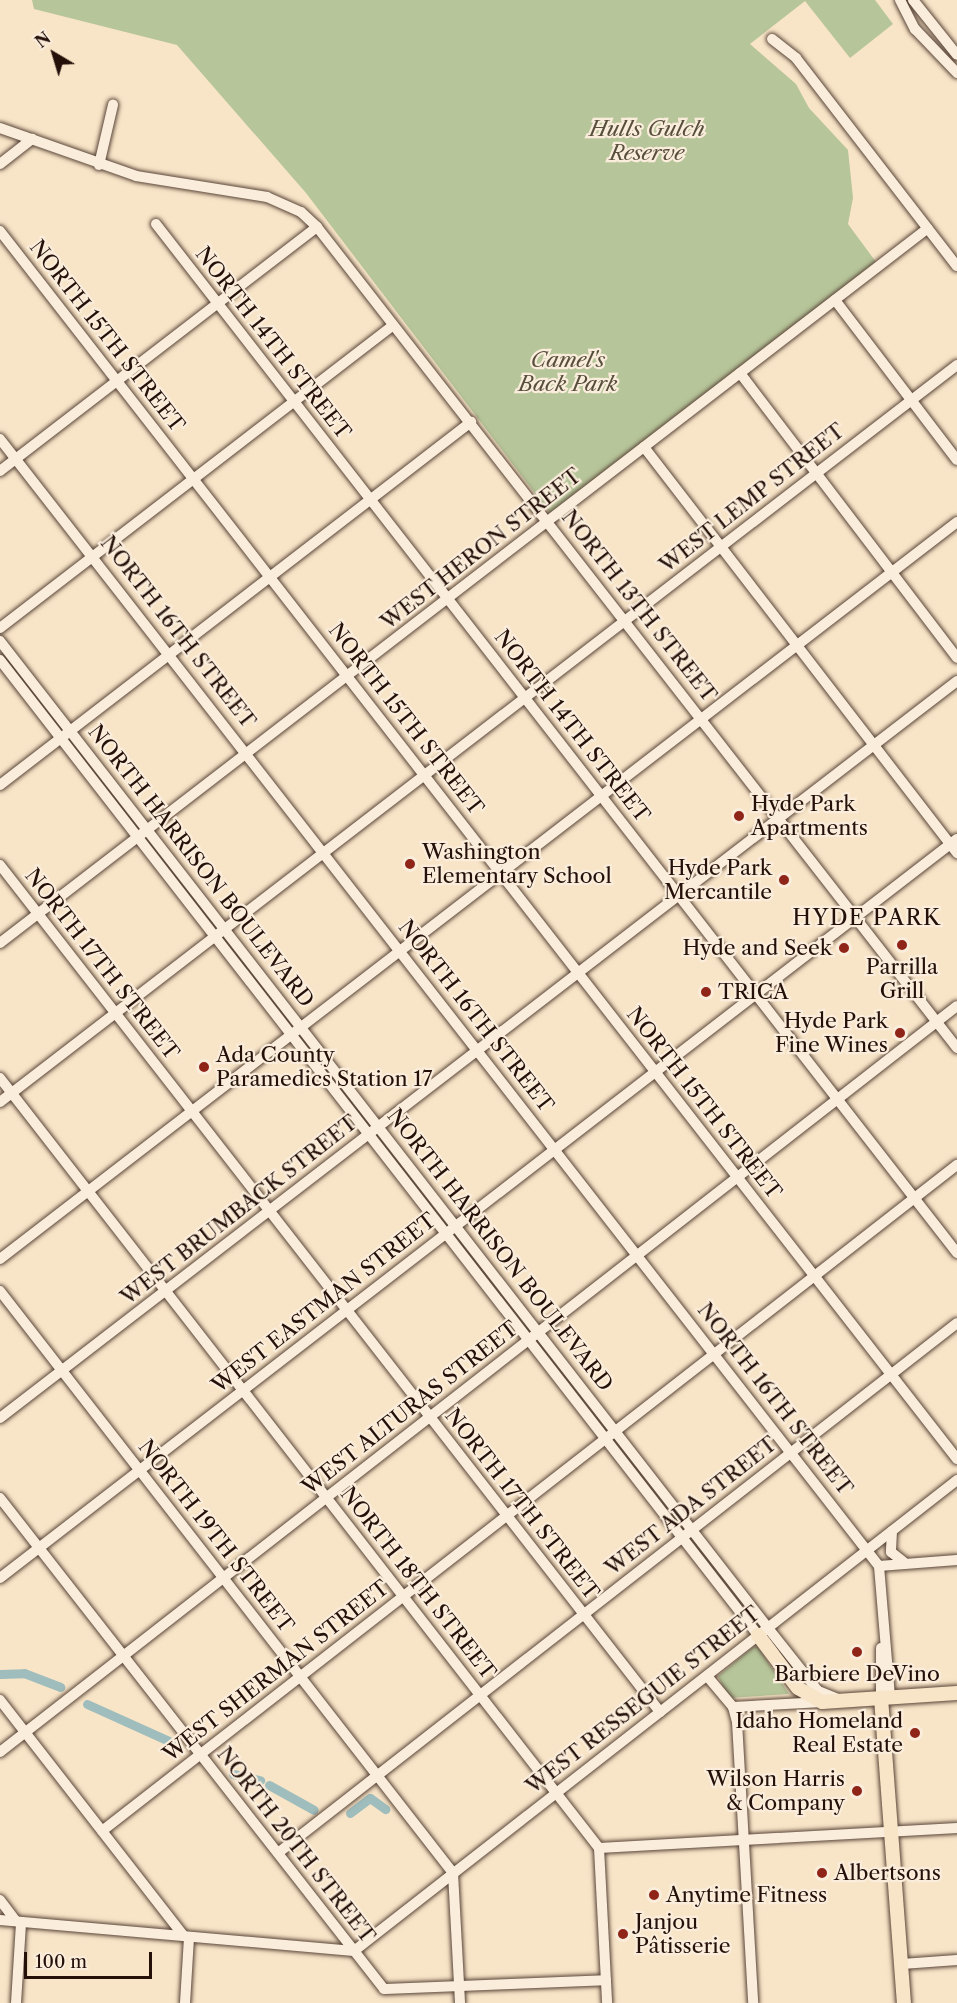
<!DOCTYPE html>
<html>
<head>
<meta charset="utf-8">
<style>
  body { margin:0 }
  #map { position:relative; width:957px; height:2003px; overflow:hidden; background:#f8e4c7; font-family:"Libre Caslon Text",serif }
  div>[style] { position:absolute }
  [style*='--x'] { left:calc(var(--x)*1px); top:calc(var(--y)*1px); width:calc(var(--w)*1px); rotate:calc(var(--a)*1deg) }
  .green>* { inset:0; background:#b7c59a }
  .canal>* { height:9px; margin:-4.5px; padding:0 4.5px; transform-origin:4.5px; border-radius:4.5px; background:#9fbdbc }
  .roads { filter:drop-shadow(0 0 2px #594538) drop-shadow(0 0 2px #594538) }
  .minor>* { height:10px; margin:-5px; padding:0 5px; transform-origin:5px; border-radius:5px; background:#faeddb }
  .major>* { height:14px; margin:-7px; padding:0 7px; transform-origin:7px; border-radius:7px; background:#f8e4c7 }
  .dots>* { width:16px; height:16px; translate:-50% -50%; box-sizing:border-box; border:3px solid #faeddb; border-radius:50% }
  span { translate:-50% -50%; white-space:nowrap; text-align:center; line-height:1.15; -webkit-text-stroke:4.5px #faeddb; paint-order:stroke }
  .park-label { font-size:21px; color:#574f3c; font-style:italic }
  .street-label { font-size:21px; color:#241009 }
  .poi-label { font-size:21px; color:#241009 }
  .left { translate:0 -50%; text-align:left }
  .right { translate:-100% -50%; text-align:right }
  .neighbourhood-label { font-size:22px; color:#241009; letter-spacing:1.5px }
  .north { position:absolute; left:24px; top:24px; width:60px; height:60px; -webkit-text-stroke:4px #faeddb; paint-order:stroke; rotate:322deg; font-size:16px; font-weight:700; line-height:24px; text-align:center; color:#241009 }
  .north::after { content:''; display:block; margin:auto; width:21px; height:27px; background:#241009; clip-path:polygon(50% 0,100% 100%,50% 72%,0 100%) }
  .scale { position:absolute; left:24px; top:1952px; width:128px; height:27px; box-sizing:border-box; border:3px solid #241009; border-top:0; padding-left:8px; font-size:18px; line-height:21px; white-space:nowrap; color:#241009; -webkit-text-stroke:4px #faeddb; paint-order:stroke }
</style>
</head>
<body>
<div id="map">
  <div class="green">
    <div style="clip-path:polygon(32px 0,875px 0,893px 24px,850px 58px,805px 1px,750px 44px,796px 84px,809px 108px,848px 150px,853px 198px,848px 224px,876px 262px,550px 513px,306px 193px,177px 45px,34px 9px)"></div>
    <div style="clip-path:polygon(753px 1647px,758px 1647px,789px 1694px,728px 1698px,718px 1676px)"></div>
  </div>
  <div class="canal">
    <div style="--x:0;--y:1674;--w:24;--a:-2"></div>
    <div style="--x:24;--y:1673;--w:39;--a:21"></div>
    <div style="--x:87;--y:1704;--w:92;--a:24.3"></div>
    <div style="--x:233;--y:1774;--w:28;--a:13"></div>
    <div style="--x:269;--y:1785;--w:51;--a:29.1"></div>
    <div style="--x:350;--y:1813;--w:25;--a:-37"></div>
    <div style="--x:370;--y:1798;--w:19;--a:36"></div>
  </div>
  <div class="roads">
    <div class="minor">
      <div style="--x:900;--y:0;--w:33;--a:63"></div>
      <div style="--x:915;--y:29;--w:61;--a:46.3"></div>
      <div style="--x:913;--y:0;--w:70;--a:51.3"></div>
      <div style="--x:772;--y:39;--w:31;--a:38"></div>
      <div style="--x:796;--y:58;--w:263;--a:52.3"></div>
      <div style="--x:0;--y:128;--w:144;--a:19.4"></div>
      <div style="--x:136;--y:176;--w:133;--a:9.1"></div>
      <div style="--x:267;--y:197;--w:37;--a:24"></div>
      <div style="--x:301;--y:212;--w:22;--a:43"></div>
      <div style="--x:317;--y:227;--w:1041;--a:52.06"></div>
      <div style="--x:0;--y:164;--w:41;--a:-38"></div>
      <div style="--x:99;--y:165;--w:62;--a:-76.9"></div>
      <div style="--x:156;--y:224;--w:1304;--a:52.1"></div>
      <div style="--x:0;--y:231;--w:1557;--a:52.07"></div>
      <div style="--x:835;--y:300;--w:201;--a:52.7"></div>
      <div style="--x:740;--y:373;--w:358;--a:52.7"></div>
      <div style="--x:0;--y:439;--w:1429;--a:52.05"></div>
      <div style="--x:879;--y:1566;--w:131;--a:85.2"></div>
      <div style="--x:644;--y:447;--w:513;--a:52.37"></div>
      <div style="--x:0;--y:471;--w:400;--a:-37.6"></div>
      <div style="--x:0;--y:628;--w:496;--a:-37.6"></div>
      <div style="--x:0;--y:641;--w:1251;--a:52.11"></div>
      <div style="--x:768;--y:1628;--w:80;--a:51.6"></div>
      <div style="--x:818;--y:1691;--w:22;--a:22"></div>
      <div style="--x:0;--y:660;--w:1235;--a:52.14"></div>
      <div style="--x:0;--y:785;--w:595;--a:-37.62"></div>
      <div style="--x:0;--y:865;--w:1074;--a:52.07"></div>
      <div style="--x:0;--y:943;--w:1171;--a:-37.61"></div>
      <div style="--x:0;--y:1078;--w:976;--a:52.12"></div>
      <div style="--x:599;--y:1848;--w:155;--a:87"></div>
      <div style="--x:0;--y:1102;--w:1208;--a:-37.6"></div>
      <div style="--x:0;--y:1259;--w:1208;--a:-37.6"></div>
      <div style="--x:0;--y:1291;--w:738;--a:52.1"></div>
      <div style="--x:453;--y:1873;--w:130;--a:86.9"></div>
      <div style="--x:0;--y:1418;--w:1208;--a:-37.6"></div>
      <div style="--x:0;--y:1498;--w:623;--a:51.97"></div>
      <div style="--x:384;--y:1989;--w:222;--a:-2.3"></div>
      <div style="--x:892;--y:1531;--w:21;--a:93"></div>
      <div style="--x:891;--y:1552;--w:16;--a:38"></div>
      <div style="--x:879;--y:1566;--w:78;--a:-4.4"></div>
      <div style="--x:0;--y:1578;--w:1209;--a:-37.68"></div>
      <div style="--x:881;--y:1648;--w:50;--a:90"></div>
      <div style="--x:707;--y:1676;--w:40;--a:50"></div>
      <div style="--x:733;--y:1707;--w:16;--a:75"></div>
      <div style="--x:737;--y:1722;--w:281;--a:86.7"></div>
      <div style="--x:0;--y:1700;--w:299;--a:52.1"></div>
      <div style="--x:733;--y:1707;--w:89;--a:-3.2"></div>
      <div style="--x:0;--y:1752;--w:1213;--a:-37.94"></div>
      <div style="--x:102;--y:1831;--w:1084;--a:-37.92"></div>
      <div style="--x:599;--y:1848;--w:359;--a:-3.2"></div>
      <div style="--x:278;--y:1853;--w:861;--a:-37.97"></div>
      <div style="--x:0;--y:1900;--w:26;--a:53"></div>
      <div style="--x:0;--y:1920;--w:355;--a:5"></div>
      <div style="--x:354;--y:1951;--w:765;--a:-37.99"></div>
      <div style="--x:902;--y:1964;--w:55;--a:-4.2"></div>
      <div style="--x:16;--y:2003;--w:80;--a:-86.4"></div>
      <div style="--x:185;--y:2003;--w:66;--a:-86.5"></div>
    </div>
    <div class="major">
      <div style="--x:758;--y:1635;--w:66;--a:53"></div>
      <div style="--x:798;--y:1688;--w:28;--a:30"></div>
      <div style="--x:822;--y:1702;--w:135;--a:-3.8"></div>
      <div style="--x:881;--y:1698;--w:306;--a:85.7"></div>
    </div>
  </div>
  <div class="dots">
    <div style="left:739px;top:816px;background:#8f2418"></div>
    <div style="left:410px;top:864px;background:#8f2418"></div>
    <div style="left:784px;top:880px;background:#8f2418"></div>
    <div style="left:902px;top:945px;background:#8f2418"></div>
    <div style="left:844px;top:948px;background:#8f2418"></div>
    <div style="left:706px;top:992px;background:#8f2418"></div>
    <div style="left:900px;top:1033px;background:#8f2418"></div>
    <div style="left:204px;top:1067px;background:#8f2418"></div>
    <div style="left:857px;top:1652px;background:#8f2418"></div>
    <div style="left:915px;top:1733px;background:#8f2418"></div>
    <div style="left:857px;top:1791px;background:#8f2418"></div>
    <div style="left:822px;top:1873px;background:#8f2418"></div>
    <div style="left:654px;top:1895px;background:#8f2418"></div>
    <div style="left:623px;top:1934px;background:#8f2418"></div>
  </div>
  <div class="park-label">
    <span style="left:647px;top:141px">Hulls Gulch<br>Reserve</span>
    <span style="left:568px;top:372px">Camel's<br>Back Park</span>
  </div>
  <div class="street-label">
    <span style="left:107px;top:336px;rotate:52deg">NORTH 15TH STREET</span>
    <span style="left:273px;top:343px;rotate:52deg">NORTH 14TH STREET</span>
    <span style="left:752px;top:498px;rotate:-38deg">WEST LEMP STREET</span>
    <span style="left:481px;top:549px;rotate:-38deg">WEST HERON STREET</span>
    <span style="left:639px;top:606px;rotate:52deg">NORTH 13TH STREET</span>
    <span style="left:178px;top:632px;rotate:52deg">NORTH 16TH STREET</span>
    <span style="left:406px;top:719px;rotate:52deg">NORTH 15TH STREET</span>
    <span style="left:572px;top:726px;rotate:52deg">NORTH 14TH STREET</span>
    <span style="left:201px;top:866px;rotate:52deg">NORTH HARRISON BOULEVARD</span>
    <span style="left:102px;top:964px;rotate:52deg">NORTH 17TH STREET</span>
    <span style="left:476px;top:1016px;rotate:52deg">NORTH 16TH STREET</span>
    <span style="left:704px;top:1103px;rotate:52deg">NORTH 15TH STREET</span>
    <span style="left:239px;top:1210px;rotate:-38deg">WEST BRUMBACK STREET</span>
    <span style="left:500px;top:1250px;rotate:52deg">NORTH HARRISON BOULEVARD</span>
    <span style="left:324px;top:1303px;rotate:-38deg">WEST EASTMAN STREET</span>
    <span style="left:775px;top:1399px;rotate:52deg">NORTH 16TH STREET</span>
    <span style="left:410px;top:1408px;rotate:-38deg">WEST ALTURAS STREET</span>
    <span style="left:522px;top:1504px;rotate:52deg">NORTH 17TH STREET</span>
    <span style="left:691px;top:1506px;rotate:-38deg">WEST ADA STREET</span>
    <span style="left:216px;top:1536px;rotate:52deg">NORTH 19TH STREET</span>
    <span style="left:418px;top:1583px;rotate:52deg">NORTH 18TH STREET</span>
    <span style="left:276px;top:1671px;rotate:-38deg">WEST SHERMAN STREET</span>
    <span style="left:643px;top:1700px;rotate:-38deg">WEST RESSEGUIE STREET</span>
    <span style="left:296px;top:1845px;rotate:52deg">NORTH 20TH STREET</span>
  </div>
  <div class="poi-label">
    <span class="left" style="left:751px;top:816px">Hyde Park<br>Apartments</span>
    <span class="left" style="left:422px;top:864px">Washington<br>Elementary School</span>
    <span class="right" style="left:772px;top:880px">Hyde Park<br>Mercantile</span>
    <span class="right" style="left:832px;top:948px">Hyde and Seek</span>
    <span style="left:902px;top:979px">Parrilla<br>Grill</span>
    <span class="left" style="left:718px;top:992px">TRICA</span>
    <span class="right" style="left:888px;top:1033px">Hyde Park<br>Fine Wines</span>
    <span class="left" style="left:216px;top:1067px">Ada County<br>Paramedics Station 17</span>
    <span style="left:857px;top:1674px">Barbiere DeVino</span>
    <span class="right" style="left:903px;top:1733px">Idaho Homeland<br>Real Estate</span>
    <span class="right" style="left:845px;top:1791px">Wilson Harris<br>&amp; Company</span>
    <span class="left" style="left:834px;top:1873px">Albertsons</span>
    <span class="left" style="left:666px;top:1895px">Anytime Fitness</span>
    <span class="left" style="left:635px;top:1934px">Janjou<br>Pâtisserie</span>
  </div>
  <div class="neighbourhood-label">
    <span style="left:867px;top:918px">HYDE PARK</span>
  </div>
  <div class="north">N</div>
  <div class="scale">100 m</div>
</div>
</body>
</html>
